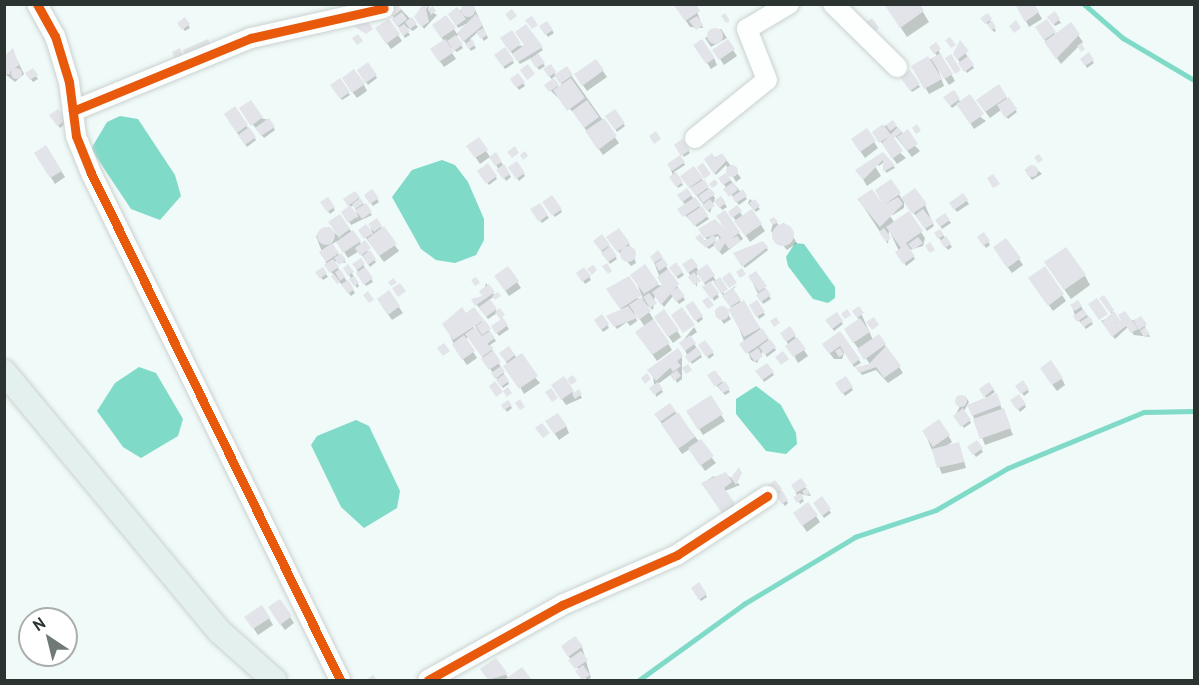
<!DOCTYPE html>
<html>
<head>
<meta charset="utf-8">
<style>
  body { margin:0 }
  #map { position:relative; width:1199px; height:685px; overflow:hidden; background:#f0faf8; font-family:"PT Sans",sans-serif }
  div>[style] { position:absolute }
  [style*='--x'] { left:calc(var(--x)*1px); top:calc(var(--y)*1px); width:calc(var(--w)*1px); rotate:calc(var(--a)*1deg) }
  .water>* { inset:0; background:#7fdac8 }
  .shadow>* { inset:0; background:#0003 }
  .stream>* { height:4.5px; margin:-2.25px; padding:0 2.25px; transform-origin:2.25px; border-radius:2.25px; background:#7fdac8 }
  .building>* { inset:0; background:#e2e4e9 }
  .round { border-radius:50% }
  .roads { filter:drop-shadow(0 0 2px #cad2d0) drop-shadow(0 0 2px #cad2d0) }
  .minor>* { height:20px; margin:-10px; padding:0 10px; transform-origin:10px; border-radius:10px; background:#fdfefe }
  .major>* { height:24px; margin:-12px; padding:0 12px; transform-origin:12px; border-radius:12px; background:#e4f0ee }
  .cycleway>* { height:9px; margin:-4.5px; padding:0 4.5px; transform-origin:4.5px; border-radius:4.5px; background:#e8590c }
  span { translate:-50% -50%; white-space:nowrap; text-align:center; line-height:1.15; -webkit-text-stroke:4.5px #fff; paint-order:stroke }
  .frame { position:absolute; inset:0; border:6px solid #2c3432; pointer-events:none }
  .north { position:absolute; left:18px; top:607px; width:60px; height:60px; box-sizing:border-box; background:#fff; border:2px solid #abaead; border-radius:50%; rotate:325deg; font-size:16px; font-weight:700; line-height:24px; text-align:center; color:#2c3432 }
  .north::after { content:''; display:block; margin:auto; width:21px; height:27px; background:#717977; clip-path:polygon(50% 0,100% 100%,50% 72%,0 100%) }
</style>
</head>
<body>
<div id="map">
  <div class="water">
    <div style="clip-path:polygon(120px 116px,138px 119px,175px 175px,181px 196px,160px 220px,131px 209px,91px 149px,107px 122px)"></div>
    <div style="clip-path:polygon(442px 160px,455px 165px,468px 182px,484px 219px,484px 240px,476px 255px,455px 263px,436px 260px,421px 249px,392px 197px,412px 170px)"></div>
    <div style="clip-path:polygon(795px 243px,804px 244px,835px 287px,835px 298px,828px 303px,813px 299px,788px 266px,786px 257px)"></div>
    <div style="clip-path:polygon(139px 367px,156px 373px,183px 419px,178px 436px,141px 458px,123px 447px,97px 411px,115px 383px)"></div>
    <div style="clip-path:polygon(756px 386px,781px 405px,796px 433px,797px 444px,786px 454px,766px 451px,736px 414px,736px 399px)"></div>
    <div style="clip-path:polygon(356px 420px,369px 426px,400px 491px,397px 508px,364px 528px,341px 507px,311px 445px,317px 436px)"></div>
  </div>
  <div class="shadow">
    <div style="clip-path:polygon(386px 4px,396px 4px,418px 27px,413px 31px,403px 25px,410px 35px,405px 38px)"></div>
    <div style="clip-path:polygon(430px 4px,428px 10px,437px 15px,424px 29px,416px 17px)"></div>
    <div style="clip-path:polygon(675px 4px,694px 4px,703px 28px,690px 27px)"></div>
    <div style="clip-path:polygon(885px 4px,918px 4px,929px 22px,907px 37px)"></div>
    <div style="clip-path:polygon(1017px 4px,1038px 12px,1042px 19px,1029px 27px)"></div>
    <div style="clip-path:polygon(473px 5px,488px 38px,484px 41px,478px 32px,470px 39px,476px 48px,471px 51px,459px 34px,456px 37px,463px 48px,457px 52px,446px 44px,456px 59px,444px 67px,436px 56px,444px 41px,437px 31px,454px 29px,457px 34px,470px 22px,458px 28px,450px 15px)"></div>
    <div style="clip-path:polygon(1054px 13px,1061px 23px,1055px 26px,1049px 17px)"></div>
    <div style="clip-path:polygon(987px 15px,996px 31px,994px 32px,982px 18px)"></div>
    <div style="clip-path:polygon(185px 19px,190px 28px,185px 31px,179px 23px)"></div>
    <div style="clip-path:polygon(1046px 21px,1056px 35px,1071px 25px,1083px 42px,1061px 64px,1040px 33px)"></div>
    <div style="clip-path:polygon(547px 23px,554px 33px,548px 37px,541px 27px)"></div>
    <div style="clip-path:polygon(525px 26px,543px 50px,537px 54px,545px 66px,539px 70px,531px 58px,520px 64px,506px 45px,526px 46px)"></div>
    <div style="clip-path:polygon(721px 29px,727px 38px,711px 47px,705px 38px)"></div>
    <div style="clip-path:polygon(381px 35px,398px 35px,402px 41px,391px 49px)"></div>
    <div style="clip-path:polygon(935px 44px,955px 81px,949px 85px,937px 67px,944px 86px,929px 94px,913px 67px,937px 56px,931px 47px)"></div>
    <div style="clip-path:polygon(961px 45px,974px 68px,967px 73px,955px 55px)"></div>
    <div style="clip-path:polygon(505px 50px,514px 63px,505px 69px,496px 56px)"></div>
    <div style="clip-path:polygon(733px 50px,737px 56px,724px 65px,718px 56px)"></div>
    <div style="clip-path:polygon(699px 51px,714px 58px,717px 65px,711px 69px)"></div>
    <div style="clip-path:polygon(13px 52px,24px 74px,15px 82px,4px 73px,10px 74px,4px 57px)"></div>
    <div style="clip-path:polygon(1088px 55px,1094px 63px,1087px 68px,1082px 59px)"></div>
    <div style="clip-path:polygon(596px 61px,607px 77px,587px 91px,580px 81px)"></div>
    <div style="clip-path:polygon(368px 64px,377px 78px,368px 85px,359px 71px)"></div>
    <div style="clip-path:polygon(evenodd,550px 66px,556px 75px,566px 68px,619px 143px,603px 155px,575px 114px,548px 88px,553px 81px,545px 70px,550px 66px,556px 76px,563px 86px,559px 88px,552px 78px,556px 76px)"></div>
    <div style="clip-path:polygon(32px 70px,38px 79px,33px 82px,27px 74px)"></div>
    <div style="clip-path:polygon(910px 73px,920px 87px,912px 92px,902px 78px)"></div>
    <div style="clip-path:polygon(518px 75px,525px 86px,519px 90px,512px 79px)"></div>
    <div style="clip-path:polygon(339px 80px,350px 95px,342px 100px,332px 85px)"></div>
    <div style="clip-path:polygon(347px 85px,364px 85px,367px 91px,357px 98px)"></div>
    <div style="clip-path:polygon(998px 86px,1017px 112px,1008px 119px,1001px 110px,990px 118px,982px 107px)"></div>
    <div style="clip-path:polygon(954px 92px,961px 103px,986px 121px,974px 129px,958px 104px,952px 108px,945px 98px)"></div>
    <div style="clip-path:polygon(235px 109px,256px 140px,247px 147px,229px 121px)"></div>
    <div style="clip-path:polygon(58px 111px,66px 123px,60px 128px,51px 115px)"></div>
    <div style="clip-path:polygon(615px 111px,625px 126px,617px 132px,607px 116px)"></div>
    <div style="clip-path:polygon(244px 114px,269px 120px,275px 130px,264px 138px)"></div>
    <div style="clip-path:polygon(892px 122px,920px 151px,912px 157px,893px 133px,886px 140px,906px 158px,897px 164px,874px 132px)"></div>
    <div style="clip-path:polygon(866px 130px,878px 148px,865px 158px,856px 145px)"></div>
    <div style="clip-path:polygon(682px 141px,690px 153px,684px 157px,676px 145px)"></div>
    <div style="clip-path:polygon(46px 147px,65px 177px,55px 184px,36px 153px)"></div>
    <div style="clip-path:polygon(486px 151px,490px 157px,480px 164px,472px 152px)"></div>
    <div style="clip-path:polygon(882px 154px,895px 168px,886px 173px,884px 162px,879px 166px,875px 159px)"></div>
    <div style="clip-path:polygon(722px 155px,741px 178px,736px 182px,726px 165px,716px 175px,706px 160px)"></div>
    <div style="clip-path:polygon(491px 157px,501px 162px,511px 177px,506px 181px)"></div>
    <div style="clip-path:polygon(680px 158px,685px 165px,674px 172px,683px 185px,678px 188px,669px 165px)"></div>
    <div style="clip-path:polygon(871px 160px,881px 176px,867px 186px,861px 176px)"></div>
    <div style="clip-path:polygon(517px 163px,525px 176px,519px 181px,510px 168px)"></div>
    <div style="clip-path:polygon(488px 165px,497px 179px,489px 185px,479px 171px)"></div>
    <div style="clip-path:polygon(1031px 166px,1040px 172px,1042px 174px,1032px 180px,1025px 170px)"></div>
    <div style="clip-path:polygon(694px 168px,715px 198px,710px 213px,686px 182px)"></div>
    <div style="clip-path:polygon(726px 175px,747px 199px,739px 205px,720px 179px)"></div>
    <div style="clip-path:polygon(890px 181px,902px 199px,925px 205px,934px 226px,927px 231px,904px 200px,904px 208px,893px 215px,880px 197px)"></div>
    <div style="clip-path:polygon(687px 190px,709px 219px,697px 227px,679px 209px,685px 205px,679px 195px)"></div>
    <div style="clip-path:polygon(372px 191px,379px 202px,373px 206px,366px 196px)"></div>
    <div style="clip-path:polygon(872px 191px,895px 223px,909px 214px,925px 238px,923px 246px,909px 250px,915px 259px,906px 266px,889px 230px,888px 244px,859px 200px)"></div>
    <div style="clip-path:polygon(evenodd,355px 193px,372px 215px,351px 225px,343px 212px,350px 207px,345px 200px,355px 193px,354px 205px,358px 217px,357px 218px,350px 207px,354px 205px)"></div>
    <div style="clip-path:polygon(963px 195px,969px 204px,957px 212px,951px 204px)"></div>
    <div style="clip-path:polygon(552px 197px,562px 212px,555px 217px,544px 202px)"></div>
    <div style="clip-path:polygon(721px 198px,727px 207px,722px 210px,716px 201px)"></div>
    <div style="clip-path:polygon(327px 199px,335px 210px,330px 214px,322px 202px)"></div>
    <div style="clip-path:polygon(750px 199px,760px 209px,756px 212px,748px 203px)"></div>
    <div style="clip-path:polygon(539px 205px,549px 218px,542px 223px,532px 210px)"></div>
    <div style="clip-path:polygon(737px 207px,743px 217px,752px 211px,765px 231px,750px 242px,730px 212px)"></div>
    <div style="clip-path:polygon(evenodd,725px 212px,743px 239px,722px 255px,715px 245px,709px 249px,697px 238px,708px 241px,700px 230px,714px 221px,735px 242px,721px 223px,725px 212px,719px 236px,719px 246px,713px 238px,719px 236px)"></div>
    <div style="clip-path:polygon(945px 215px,951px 223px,942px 229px,937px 220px)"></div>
    <div style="clip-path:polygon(339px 216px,376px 262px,370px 267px,359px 251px,348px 258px,337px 241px,331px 245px,346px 263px,333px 261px,355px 293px,351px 296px,328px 268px,316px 236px,329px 227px,341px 239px,334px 229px)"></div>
    <div style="clip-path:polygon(774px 219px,779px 226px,784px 223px,797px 243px,787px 250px,771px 231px)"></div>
    <div style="clip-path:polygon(376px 220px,399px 251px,384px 262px,360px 230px,366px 226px,373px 236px,370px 224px)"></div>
    <div style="clip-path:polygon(940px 231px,952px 247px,948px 250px,936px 234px)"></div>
    <div style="clip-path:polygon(984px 235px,990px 245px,986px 248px,979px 238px)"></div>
    <div style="clip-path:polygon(602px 236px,617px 259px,610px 264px,595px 241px)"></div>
    <div style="clip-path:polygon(1006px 240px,1023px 265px,1012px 273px,998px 254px)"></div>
    <div style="clip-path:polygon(763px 243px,768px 250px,745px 268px,735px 254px)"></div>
    <div style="clip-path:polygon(612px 244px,629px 244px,636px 263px,631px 266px)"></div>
    <div style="clip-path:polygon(658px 252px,685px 300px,679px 304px,673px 296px,664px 307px,655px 295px,653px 310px,643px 302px,672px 350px,657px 361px,641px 338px,645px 327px,633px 309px,637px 321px,630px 326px,627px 322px,617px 329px,610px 319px,622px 310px,611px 295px,643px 299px,636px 281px,663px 286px,652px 257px)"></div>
    <div style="clip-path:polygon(691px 260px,699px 271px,707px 266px,724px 294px,737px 285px,732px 290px,776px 350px,767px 357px,763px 351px,757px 363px,751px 360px,732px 309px,713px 280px,710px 283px,719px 297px,714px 301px,697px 270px,697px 287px,684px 265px)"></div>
    <div style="clip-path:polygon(361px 261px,373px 282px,366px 286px,354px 265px)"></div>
    <div style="clip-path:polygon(676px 264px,684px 275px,678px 279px,671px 268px)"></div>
    <div style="clip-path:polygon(348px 266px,359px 286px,357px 288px,345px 268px)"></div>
    <div style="clip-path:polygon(1044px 268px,1066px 301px,1053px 311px,1034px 284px)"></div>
    <div style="clip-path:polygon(322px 269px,328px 277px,323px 280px,317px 272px)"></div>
    <div style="clip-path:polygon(584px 269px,591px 280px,585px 284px,578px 273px)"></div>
    <div style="clip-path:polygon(1052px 272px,1085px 276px,1090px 285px,1071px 299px)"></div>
    <div style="clip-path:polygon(756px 273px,771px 299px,763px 304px,750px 277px)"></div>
    <div style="clip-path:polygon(517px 282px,521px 288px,509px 296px,500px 283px)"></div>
    <div style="clip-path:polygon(486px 283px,495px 296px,489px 300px,509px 329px,499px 336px,493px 327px,502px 321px,497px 313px,488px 319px,473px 300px,483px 297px)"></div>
    <div style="clip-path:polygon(389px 293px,403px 313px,392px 320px,382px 306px)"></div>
    <div style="clip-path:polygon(1103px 297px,1120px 324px,1141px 318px,1150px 337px,1134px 335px,1128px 327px,1115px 339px,1101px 321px,1113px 316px)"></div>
    <div style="clip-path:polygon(757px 302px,765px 315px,759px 319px,751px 306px)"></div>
    <div style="clip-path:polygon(1078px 302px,1093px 324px,1086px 329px,1075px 316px,1072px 305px)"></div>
    <div style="clip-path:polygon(692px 303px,703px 319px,698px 323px,687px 307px)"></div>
    <div style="clip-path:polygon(722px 306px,731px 319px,724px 324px,715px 311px)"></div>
    <div style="clip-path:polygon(461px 309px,487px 347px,468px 313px,474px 309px,496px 341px,490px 345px,509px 384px,503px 388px,469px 337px,465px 339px,477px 358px,467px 365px,457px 351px,448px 331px)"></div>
    <div style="clip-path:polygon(859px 309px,873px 340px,879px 336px,903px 373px,888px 383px,876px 370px,862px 375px,857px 368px,870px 364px,849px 336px,859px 320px,854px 312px)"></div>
    <div style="clip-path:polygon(664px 311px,681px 337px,673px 343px,659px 323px)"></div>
    <div style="clip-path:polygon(836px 314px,843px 324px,834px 331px,827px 320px)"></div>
    <div style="clip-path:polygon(602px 316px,609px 328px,603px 332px,596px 321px)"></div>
    <div style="clip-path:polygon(694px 327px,697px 332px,690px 337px,702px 357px,692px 364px,681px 343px)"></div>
    <div style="clip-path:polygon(789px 328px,808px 356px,798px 363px,782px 333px)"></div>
    <div style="clip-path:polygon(840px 333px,861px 363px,854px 367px,845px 351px,842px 359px,834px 359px,827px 350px)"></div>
    <div style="clip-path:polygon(705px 342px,714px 355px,709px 359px,700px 346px)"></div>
    <div style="clip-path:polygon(508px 348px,540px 383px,524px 394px,501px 353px)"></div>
    <div style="clip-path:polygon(682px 357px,682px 379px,677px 383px,673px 373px,658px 384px,663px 392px,656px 397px,653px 377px)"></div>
    <div style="clip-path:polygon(767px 365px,774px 375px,764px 382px,757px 371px)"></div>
    <div style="clip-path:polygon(715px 372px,730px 392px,725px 395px,710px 378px)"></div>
    <div style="clip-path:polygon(1045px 375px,1062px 379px,1065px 385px,1057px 391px)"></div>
    <div style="clip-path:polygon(563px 378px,574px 394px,578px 391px,582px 398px,566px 405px,557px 392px)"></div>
    <div style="clip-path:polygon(845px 378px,853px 390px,845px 396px,837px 384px)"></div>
    <div style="clip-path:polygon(1023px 383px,1029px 392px,1024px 396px,1017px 386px)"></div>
    <div style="clip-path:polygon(989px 384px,995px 392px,988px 397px,996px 395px,1013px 435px,985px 445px,969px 406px,987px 399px,981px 390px)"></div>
    <div style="clip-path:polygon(965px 396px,969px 402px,964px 411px,971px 423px,964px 428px,955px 416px)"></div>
    <div style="clip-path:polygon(1019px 396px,1026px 407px,1020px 412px,1012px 400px)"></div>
    <div style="clip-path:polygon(710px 397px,725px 421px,703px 435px,688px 411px)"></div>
    <div style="clip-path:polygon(508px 402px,512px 408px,507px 412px,503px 406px)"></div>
    <div style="clip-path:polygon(670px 405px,716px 463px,705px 471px,690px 449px,682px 454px,656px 415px)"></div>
    <div style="clip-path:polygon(566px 426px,569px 433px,559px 440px,551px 428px)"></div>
    <div style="clip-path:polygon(948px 435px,952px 442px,943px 448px,959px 444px,966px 468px,942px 474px,927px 438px)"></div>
    <div style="clip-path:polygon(977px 442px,983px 452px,976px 457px,969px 447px)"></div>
    <div style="clip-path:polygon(726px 474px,740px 485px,725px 491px,737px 510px,726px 518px,703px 483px,714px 476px,722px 487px)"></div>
    <div style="clip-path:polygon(775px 482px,788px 503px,785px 506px,771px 488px)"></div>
    <div style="clip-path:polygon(793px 485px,805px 487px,811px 496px,799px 494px,804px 501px,800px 504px)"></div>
    <div style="clip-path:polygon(822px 499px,831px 513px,824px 518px,815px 504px)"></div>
    <div style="clip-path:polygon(808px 504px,820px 522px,807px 532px,798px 519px)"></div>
    <div style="clip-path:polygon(699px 584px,707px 597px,701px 601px,693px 589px)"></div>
    <div style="clip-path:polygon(280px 601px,294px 623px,285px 630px,273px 614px)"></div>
    <div style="clip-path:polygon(269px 618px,273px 625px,258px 635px,250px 623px)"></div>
    <div style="clip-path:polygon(582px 647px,591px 678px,587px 680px,566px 653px)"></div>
    <div style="clip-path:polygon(496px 660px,509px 679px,522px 669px,530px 680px,489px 680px,482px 670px)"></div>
  </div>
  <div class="stream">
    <div style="--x:1084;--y:4;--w:52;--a:41.1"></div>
    <div style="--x:1123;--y:38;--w:82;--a:30.6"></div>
    <div style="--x:639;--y:680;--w:130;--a:-35.9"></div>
    <div style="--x:744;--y:604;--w:130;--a:-31.1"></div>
    <div style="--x:855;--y:537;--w:85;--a:-18.4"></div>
    <div style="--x:936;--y:510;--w:83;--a:-30.3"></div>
    <div style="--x:1008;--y:468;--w:147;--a:-22.4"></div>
    <div style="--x:1144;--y:412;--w:50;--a:-1.1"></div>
  </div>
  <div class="building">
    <div class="round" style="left:461px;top:3px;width:14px;height:14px"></div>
    <div style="clip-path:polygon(423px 4px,432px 4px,426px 9px,429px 22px,421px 27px,414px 17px)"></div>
    <div style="clip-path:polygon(673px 4px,696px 4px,700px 11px,685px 21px)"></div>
    <div style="clip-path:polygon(884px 4px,920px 4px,924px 11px,900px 28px)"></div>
    <div style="clip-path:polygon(1015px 4px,1034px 4px,1039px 12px,1025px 22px)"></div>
    <div style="clip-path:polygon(385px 5px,398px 5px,401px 10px,393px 16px)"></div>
    <div style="clip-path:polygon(433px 6px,436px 11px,431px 15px,428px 9px)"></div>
    <div style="clip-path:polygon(457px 7px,466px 19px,456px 26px,448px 14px)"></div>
    <div style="clip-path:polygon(512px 9px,517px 16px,510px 21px,505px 14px)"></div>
    <div style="clip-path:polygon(1055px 11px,1060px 19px,1053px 25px,1047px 17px)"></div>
    <div style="clip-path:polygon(402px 12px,407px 19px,397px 27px,392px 19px)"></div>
    <div style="clip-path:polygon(725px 13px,730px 21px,726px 23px,721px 16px)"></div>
    <div style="clip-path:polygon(988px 13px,992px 19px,985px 24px,980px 18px)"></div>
    <div style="clip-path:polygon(476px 14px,483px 25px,463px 42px,457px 33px)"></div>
    <div style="clip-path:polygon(446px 15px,456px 28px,441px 38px,432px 25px)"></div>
    <div style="clip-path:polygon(532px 16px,538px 25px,532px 29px,525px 20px)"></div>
    <div style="clip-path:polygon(697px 16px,703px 25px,696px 30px,689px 21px)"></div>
    <div style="clip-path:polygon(185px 17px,190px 24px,182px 30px,177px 23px)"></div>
    <div style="clip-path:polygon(412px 17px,417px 24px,410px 29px,405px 22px)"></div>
    <div style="clip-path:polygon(872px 18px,879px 28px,871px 34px,863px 24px)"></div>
    <div style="clip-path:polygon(366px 19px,373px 29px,366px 34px,352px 25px)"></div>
    <div style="clip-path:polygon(389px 19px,400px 34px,386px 44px,375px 28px)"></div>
    <div style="clip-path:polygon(1047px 19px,1056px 32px,1044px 40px,1035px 27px)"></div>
    <div style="clip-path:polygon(1016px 20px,1021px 28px,1014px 33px,1009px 26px)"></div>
    <div style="clip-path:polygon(547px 21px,553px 30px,545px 35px,539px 26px)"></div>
    <div style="clip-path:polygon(992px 21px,996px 27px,991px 30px,987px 24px)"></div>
    <div style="clip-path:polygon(1071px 22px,1080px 34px,1056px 59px,1044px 42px)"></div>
    <div style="clip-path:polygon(404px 24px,410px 31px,403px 36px,398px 28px)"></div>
    <div style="clip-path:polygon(526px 24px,543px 47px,518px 62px,512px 54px,524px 45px,515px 32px)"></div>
    <div class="round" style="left:707px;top:28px;width:16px;height:16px"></div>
    <div style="clip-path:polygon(483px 28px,487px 35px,481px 39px,476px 32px)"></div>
    <div style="clip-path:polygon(512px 30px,521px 44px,510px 52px,500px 38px)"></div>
    <div style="clip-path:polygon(358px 34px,363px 41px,357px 45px,352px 38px)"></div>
    <div style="clip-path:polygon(456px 35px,463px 44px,454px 51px,447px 41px)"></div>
    <div style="clip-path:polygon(950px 37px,956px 45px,951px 48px,945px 40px)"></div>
    <div style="clip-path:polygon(208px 39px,211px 48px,186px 59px,183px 50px)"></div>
    <div style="clip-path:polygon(445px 39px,454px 52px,439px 62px,430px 49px)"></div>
    <div style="clip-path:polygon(472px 39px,475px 45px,469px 49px,465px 44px)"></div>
    <div style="clip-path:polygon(702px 39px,715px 58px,706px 64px,693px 45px)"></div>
    <div style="clip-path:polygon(728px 39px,735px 49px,719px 60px,712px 50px)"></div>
    <div style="clip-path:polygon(960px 40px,969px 51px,957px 60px,953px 54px)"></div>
    <div style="clip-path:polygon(936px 42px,941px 49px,934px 54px,929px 47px)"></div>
    <div style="clip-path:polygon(1081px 43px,1085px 49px,1081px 52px,1077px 46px)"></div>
    <div style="clip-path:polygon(505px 47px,514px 60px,503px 67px,494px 55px)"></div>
    <div style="clip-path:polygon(13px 48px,19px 65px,6px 75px,4px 56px)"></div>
    <div style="clip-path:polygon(180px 48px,185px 61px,177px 64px,172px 52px)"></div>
    <div style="clip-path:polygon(1089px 52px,1094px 60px,1085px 66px,1080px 59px)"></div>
    <div style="clip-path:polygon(538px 53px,545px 63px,536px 68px,530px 59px)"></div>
    <div style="clip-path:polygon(940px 53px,953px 74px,944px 79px,931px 59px)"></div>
    <div style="clip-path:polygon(951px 54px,961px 70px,955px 74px,945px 58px)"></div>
    <div style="clip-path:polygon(928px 56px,942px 79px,924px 89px,911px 66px)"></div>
    <div style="clip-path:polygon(968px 56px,974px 65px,964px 72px,958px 63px)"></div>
    <div style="clip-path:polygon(596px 59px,604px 70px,582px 86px,574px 74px)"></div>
    <div style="clip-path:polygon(368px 62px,377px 75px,365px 83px,357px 70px)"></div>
    <div style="clip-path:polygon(528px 64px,535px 74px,527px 80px,520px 70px)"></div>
    <div style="clip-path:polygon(551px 64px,556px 72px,549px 77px,543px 69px)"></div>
    <div style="clip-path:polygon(567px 66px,573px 75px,560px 84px,554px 75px)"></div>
    <div class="round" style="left:10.5px;top:67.5px;width:11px;height:11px"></div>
    <div style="clip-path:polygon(33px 68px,38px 75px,30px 80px,25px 73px)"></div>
    <div style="clip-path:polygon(354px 69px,365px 84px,352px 93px,342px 78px)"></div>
    <div style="clip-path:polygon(910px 70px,920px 84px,910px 91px,900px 77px)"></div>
    <div style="clip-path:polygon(518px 73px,525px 82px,516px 88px,510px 79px)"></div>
    <div style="clip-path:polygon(340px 78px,350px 92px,340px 99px,330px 85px)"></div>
    <div style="clip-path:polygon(554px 78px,559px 85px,549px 92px,544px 85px)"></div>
    <div style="clip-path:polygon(571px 78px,585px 98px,567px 111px,553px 90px)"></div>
    <div style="clip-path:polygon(999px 84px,1007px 97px,985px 112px,976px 100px)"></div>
    <div style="clip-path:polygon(954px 90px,960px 99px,950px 106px,943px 97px)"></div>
    <div style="clip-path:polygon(970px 94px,984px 114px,970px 124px,956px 104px)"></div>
    <div style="clip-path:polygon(1009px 97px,1017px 109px,1005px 118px,997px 105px)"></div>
    <div style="clip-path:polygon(251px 100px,263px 117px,251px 126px,239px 108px)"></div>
    <div style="clip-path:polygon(587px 100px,599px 117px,584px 128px,572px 111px)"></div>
    <div style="clip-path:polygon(235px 106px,248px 125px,237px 133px,224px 114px)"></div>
    <div style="clip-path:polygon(58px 109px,66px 120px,57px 126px,49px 115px)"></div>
    <div style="clip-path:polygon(615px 109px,625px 123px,615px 130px,605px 116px)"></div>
    <div style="clip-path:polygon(269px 118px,275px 127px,261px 136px,255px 128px)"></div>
    <div style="clip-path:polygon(604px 118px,617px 136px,598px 150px,585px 131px)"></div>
    <div style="clip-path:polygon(893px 120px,897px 126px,890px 131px,886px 125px)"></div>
    <div style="clip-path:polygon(883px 124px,891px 135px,879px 143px,872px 132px)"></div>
    <div style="clip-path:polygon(917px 124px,921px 131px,916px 134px,912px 128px)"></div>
    <div style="clip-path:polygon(249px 127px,256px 137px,245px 145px,238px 135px)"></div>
    <div style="clip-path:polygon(898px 127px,902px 132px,894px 138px,903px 151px,892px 159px,882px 143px)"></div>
    <div style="clip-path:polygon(867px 128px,876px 141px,860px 152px,851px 139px)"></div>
    <div style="clip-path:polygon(908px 129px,918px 144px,907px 151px,897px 137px)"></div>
    <div style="clip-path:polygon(656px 131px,661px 139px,654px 144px,649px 136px)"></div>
    <div style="clip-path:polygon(479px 137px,488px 150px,475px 158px,466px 146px)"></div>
    <div style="clip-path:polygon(682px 139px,690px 150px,681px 156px,674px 145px)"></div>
    <div style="clip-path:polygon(46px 145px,62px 171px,50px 178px,34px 153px)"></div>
    <div style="clip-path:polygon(515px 146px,519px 153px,512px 158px,507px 152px)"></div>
    <div style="clip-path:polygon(525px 151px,528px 156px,523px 160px,520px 155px)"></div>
    <div style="clip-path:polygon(496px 152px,502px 162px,495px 166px,489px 157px)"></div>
    <div style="clip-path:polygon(883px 152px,895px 165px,883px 172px,883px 160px,863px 180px,855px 170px)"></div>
    <div style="clip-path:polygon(712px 153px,715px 158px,722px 153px,727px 160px,714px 174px,704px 159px)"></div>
    <div style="clip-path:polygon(1039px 154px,1043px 160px,1038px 163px,1034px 157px)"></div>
    <div style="clip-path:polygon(680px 155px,685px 162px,672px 171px,667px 164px)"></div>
    <div style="clip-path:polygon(517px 161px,525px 173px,516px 179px,508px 167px)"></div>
    <div style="clip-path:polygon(488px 163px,497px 176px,486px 184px,477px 171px)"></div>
    <div style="clip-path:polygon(703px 163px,711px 174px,704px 179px,697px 167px)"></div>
    <div style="clip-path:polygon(504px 164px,510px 174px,503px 179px,496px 170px)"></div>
    <div class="round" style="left:726px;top:165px;width:12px;height:12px"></div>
    <div class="round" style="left:1026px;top:165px;width:12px;height:12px"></div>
    <div style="clip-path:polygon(694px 166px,703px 178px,689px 188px,680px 176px)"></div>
    <div style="clip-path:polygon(676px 172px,683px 182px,676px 187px,669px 177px)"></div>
    <div style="clip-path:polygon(726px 173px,731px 180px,723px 185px,718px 178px)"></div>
    <div style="clip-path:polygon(993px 174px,1000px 184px,993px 188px,987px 178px)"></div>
    <div style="clip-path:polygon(704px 179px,709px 187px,696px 196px,690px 188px)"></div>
    <div style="clip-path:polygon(715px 179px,718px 184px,712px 188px,709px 184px)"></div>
    <div style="clip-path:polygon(891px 179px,901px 193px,884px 205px,898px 197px,903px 204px,880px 227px,857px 199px,872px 189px,882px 203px,875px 190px)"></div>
    <div style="clip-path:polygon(733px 182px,738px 190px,729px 197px,723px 189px)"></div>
    <div style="clip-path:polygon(687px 188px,692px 195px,682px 202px,677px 195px)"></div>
    <div style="clip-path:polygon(710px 188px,715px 194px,703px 203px,698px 196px)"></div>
    <div style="clip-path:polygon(915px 188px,927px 204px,912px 214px,901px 198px)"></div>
    <div style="clip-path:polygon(372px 189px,379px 198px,370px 204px,364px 195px)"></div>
    <div style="clip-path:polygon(743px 189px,747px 196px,736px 203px,732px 197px)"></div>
    <div style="clip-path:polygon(355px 191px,360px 197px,348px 206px,343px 199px)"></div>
    <div style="clip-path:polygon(963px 193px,968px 200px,954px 210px,949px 203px)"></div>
    <div style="clip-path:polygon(552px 195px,562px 209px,552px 216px,542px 202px)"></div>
    <div style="clip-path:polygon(721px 196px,726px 203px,719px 208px,714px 201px)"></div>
    <div style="clip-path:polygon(328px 197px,335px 207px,327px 212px,320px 202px)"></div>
    <div style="clip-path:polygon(695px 197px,701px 205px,683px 217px,677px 209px)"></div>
    <div style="clip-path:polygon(360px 198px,364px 203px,355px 209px,352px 204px)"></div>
    <div style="clip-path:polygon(710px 199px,715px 206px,707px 211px,702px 205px)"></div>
    <div style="clip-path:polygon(755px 199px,760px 206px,754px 210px,749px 203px)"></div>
    <div style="clip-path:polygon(366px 203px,372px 212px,362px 219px,355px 210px)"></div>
    <div style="clip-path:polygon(540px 203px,548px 215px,539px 222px,530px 209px)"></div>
    <div style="clip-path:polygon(350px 205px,358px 216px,348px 223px,341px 212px)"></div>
    <div style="clip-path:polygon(737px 205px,742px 211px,732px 218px,728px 212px)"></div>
    <div style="clip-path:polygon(702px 206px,708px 216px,694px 226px,687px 216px)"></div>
    <div style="clip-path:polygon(752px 209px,762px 224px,745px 236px,734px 221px)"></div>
    <div style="clip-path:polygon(923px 209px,934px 223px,925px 229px,915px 215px)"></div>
    <div style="clip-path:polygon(725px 210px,740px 232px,731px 239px,737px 236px,741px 241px,729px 249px,725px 243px,719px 253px,713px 244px,721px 238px,718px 234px,704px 238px,698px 229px,715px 219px,725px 229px,716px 216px)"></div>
    <div style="clip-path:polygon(909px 211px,923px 231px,906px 243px,915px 256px,903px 264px,895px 252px,901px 248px,886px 227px)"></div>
    <div style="clip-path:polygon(945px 213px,950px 220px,940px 227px,935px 220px)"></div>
    <div style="clip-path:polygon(340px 214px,350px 229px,339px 237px,328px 222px)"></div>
    <div style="clip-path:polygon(774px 217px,778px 222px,773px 225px,769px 220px)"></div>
    <div style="clip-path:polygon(377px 218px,382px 226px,374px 232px,368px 224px)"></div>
    <div class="round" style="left:772px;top:224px;width:22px;height:22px"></div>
    <div style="clip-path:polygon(366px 224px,373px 233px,364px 239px,358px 230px)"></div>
    <div style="clip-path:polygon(384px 226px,397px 244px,379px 256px,367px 239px)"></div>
    <div class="round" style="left:317px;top:227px;width:18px;height:18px"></div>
    <div style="clip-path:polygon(619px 228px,630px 243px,617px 252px,606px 237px)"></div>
    <div style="clip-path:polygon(884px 228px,891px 238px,886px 242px,879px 232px)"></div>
    <div style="clip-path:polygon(940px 229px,944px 235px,938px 239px,934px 233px)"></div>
    <div style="clip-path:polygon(353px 230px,361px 241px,343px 253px,336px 242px)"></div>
    <div style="clip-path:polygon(984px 232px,990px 241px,983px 246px,977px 237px)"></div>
    <div style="clip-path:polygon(602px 234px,610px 245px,601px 251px,593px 241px)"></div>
    <div style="clip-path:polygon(700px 234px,705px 241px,713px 235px,717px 240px,706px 248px,695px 238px)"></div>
    <div style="clip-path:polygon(946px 236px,951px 244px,945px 248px,940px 241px)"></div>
    <div style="clip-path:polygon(918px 237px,923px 243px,913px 250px,908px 244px)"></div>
    <div style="clip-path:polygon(1006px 238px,1021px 258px,1007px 268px,993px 247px)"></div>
    <div style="clip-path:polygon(365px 240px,371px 248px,360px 256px,355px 248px)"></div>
    <div style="clip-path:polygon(763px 241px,768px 247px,742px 267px,733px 253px)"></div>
    <div style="clip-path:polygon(930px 242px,935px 250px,930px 253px,925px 246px)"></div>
    <div style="clip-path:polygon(332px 243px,339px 253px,326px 262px,319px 252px)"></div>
    <div style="clip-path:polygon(610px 246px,617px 256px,608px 262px,601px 253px)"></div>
    <div class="round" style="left:620px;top:246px;width:16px;height:16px"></div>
    <div style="clip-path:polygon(1066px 247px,1086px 275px,1064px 290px,1044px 262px)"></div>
    <div style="clip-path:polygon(370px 250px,376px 259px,368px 265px,362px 256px)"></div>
    <div style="clip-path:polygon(658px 250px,663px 257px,654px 263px,650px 257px)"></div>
    <div style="clip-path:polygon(341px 253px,346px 260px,339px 265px,334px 258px)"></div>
    <div style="clip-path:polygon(361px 258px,365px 264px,357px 270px,352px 264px)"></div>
    <div style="clip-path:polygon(663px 258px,668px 265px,659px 271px,655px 264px)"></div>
    <div style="clip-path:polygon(692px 258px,698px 266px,688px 273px,682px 264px)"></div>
    <div style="clip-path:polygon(333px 259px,339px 267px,330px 273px,324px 265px)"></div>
    <div style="clip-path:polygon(676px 262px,683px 272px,676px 277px,669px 268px)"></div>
    <div style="clip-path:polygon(607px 263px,612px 271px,608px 274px,602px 266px)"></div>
    <div style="clip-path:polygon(348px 264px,354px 272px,348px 276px,343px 268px)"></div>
    <div style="clip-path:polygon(645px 264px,659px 284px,644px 294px,630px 275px)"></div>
    <div style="clip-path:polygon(707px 264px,715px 275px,704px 283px,696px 272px)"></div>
    <div style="clip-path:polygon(593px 265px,597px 270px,592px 275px,587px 269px)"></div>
    <div style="clip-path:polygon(508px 266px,519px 281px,505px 291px,494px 276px)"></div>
    <div style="clip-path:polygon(1045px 266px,1064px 294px,1048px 306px,1028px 278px)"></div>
    <div style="clip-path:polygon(323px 267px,327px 273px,320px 279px,315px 272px)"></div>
    <div style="clip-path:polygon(365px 267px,373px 278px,364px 285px,356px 273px)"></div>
    <div style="clip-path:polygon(584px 267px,591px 276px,582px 282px,576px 273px)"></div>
    <div style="clip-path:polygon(742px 268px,746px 274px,740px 278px,736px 272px)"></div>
    <div style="clip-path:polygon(340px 269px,345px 277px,340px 281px,335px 272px)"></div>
    <div style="clip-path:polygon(668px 269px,679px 284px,661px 305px,652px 292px,662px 285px,657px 277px)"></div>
    <div style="clip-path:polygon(756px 271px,767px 286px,759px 292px,748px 276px)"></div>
    <div style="clip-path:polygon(694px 272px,701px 281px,694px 285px,688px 277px)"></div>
    <div style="clip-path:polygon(730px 272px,737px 283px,729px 288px,722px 278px)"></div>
    <div style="clip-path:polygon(334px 274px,340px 282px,337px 284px,331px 276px)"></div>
    <div style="clip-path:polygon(354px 276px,359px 283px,354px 286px,349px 279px)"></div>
    <div style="clip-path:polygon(629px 276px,642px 295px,620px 309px,606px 289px)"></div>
    <div style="clip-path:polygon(476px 277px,480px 283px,475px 286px,471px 280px)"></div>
    <div style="clip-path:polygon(720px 277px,728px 289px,721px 294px,713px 282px)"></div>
    <div style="clip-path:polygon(394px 278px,397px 283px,391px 286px,388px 282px)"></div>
    <div style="clip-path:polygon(348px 280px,354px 289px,348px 294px,341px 284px)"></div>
    <div style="clip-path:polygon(710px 281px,719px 293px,711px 299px,702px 287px)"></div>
    <div style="clip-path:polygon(400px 283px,406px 291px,398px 297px,392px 288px)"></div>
    <div style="clip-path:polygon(489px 284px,495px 292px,475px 306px,471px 299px,482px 296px,479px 291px)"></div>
    <div style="clip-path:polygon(678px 287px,685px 296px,676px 302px,670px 293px)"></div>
    <div style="clip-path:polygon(733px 288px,741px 300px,730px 307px,722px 296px)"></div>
    <div style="clip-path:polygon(766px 288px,771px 295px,761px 302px,756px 295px)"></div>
    <div style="clip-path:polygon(389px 290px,400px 306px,388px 315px,377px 299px)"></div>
    <div style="clip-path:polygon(368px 291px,374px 300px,369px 303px,363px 295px)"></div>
    <div style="clip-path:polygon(498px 292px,501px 296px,495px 300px,492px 296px)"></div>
    <div style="clip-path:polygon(649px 293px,657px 303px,650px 308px,643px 297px)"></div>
    <div style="clip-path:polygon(1104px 295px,1114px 310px,1110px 313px,1099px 298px)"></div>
    <div style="clip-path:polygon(641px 297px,651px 311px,639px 320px,629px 305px)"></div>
    <div style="clip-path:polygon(708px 297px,714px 305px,708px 309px,702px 301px)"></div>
    <div style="clip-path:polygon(1097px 298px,1108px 314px,1099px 320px,1088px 304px)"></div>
    <div style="clip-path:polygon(490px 299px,497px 309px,486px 317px,479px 307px)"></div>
    <div style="clip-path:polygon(744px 300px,760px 328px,744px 337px,728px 309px)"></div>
    <div style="clip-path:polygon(757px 300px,765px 312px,756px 317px,749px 305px)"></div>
    <div style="clip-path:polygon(1078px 300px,1082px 306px,1075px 311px,1070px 305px)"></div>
    <div style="clip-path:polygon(693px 301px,703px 316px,695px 321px,685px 306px)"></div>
    <div class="round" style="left:715px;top:306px;width:14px;height:14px"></div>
    <div style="clip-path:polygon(628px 306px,637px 318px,614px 327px,606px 316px)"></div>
    <div style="clip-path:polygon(859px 306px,864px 313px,857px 318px,852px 311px)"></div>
    <div style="clip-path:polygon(462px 307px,466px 313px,474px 307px,484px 320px,453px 340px,442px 324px)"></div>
    <div style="clip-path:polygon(682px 307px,695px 325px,683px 333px,671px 315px)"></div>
    <div style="clip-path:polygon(500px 308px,505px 315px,500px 319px,495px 312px)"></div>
    <div style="clip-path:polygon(664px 309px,679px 330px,668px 337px,654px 317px)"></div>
    <div style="clip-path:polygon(847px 309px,851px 315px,845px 319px,841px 314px)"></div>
    <div style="clip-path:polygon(1083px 309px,1087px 315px,1077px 322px,1073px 316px)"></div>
    <div style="clip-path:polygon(1114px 311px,1120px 320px,1116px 324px,1121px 320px,1118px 315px,1125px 311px,1138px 329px,1131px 333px,1126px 326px,1112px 337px,1102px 322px)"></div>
    <div style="clip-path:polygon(837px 312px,843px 321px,832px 329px,825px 320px)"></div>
    <div style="clip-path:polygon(602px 314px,609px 324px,601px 330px,594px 320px)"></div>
    <div style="clip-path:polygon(1089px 316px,1093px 321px,1084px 327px,1080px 322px)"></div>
    <div style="clip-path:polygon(1141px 316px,1147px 324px,1139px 330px,1133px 321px)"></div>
    <div style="clip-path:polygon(776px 317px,780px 323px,774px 327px,770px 321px)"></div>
    <div style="clip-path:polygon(874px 317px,879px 325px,872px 330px,866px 322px)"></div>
    <div style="clip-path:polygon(503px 318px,508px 325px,496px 334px,491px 326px)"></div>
    <div style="clip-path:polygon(860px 318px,870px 332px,853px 343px,844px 329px)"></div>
    <div style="clip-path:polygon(653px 319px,670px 343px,652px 355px,635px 332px)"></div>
    <div style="clip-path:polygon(485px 320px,491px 329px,482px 335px,476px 326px)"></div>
    <div style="clip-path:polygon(790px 326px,796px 335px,786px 342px,780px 333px)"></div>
    <div style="clip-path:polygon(475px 327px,482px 336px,490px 331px,495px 338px,487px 344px,494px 348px,482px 357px,465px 334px)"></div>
    <div style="clip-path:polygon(1145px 327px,1150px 334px,1144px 337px,1140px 331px)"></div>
    <div style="clip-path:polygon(762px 328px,769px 338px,746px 354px,739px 344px)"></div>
    <div style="clip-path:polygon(840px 331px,860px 359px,852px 365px,840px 346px,829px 354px,822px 344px)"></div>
    <div style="clip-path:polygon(879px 334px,886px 344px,864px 360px,857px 349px)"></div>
    <div style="clip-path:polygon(464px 335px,475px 351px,462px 360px,452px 344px)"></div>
    <div style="clip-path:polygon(690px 335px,696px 343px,685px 351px,679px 343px)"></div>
    <div style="clip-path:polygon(797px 337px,806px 349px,793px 357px,785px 346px)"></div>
    <div style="clip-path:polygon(770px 339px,776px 347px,765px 355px,759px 347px)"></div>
    <div style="clip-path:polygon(705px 340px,714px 352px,706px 357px,698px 345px)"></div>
    <div style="clip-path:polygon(444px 343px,450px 351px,443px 356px,437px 348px)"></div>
    <div style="clip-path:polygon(509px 346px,515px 355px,506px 362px,499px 353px)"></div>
    <div style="clip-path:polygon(886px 346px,901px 366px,884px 378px,876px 367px,859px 373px,855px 367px,868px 365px)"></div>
    <div style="clip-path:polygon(697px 347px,702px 354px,689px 363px,685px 356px)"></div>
    <div style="clip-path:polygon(678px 348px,683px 356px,656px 381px,647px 370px)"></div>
    <div style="clip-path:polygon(758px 348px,763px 356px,755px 362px,749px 354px)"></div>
    <div style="clip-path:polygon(840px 348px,844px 354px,839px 357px,835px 351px)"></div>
    <div style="clip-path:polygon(493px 350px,501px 362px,489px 370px,481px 359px)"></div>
    <div style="clip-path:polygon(783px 351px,789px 359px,781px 365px,775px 357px)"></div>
    <div style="clip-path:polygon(522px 353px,538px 376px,519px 389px,503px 366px)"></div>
    <div style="clip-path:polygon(1051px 360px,1063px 378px,1052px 385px,1040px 368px)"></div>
    <div style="clip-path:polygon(677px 361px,681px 366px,673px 372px,670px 367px)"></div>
    <div style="clip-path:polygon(767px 363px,774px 372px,762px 380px,755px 371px)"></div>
    <div style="clip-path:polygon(688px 364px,692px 370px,686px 374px,682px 368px)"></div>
    <div style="clip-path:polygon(501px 366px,505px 372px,495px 379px,491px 373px)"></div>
    <div style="clip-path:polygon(677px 370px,681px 376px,674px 381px,670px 375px)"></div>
    <div style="clip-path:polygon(715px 370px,723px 381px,715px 387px,707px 375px)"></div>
    <div style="clip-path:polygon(647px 373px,651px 379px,645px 384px,641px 378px)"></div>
    <div style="clip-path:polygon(504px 374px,509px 381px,501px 387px,496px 380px)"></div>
    <div style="clip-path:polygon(573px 375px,577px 381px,571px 385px,567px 379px)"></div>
    <div style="clip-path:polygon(564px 376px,574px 391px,561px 400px,551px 385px)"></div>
    <div style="clip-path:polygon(846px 376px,853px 387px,842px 394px,835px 383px)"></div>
    <div style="clip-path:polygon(1023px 380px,1029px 389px,1021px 394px,1015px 386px)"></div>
    <div style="clip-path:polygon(495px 381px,503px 392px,496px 397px,489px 386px)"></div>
    <div style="clip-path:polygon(725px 381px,730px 389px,723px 393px,718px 386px)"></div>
    <div style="clip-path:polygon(658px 382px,663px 389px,654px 395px,649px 388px)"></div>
    <div style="clip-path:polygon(989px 382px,994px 389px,984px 397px,979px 389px)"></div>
    <div style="clip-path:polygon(508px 387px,512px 393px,507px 397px,503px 391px)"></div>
    <div style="clip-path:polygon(551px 388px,558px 398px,552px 402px,545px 392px)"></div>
    <div style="clip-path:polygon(579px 389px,582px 394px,575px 399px,572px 394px)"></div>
    <div style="clip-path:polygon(997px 393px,1001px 405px,972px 416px,967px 405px)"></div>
    <div style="clip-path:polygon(1019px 394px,1026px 404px,1017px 410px,1010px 400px)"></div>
    <div style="clip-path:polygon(711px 395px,723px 414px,698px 430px,686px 411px)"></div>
    <div class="round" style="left:955px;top:395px;width:12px;height:12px"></div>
    <div style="clip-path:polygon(520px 399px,525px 407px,520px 410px,515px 403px)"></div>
    <div style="clip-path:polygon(508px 400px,512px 405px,504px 410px,501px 405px)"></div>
    <div style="clip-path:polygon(670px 403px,676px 411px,660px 422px,654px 414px)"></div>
    <div style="clip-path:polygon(963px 408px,971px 420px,961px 427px,953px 416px)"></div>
    <div style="clip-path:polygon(1004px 408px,1011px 428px,980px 439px,973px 419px)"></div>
    <div style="clip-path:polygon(678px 412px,695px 437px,678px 449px,661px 424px)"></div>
    <div style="clip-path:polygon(558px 413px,567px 426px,554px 434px,545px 421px)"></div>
    <div style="clip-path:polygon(939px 419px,950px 435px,933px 447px,922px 431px)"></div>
    <div style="clip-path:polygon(542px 423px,550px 433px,543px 438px,535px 428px)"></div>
    <div style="clip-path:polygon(701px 439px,714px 456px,700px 466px,688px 448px)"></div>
    <div style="clip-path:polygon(977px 440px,983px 448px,973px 455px,967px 447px)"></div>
    <div style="clip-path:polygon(959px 442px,964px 462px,937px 468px,932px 449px)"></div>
    <div style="clip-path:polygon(739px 467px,742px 473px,736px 485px,731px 478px)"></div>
    <div style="clip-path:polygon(726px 472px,732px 482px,724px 488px,735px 503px,722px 513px,701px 483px)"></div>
    <div style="clip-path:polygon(801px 478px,807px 486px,796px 493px,791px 485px)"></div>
    <div style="clip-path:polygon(775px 480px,782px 489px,774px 495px,768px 485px)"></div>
    <div style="clip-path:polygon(807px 488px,810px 493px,805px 496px,802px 491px)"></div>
    <div style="clip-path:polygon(782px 490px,788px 500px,782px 504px,776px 495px)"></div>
    <div style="clip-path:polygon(800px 493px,804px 498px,797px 503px,793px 497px)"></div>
    <div style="clip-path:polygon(822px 496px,831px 509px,822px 516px,813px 503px)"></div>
    <div style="clip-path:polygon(808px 502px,818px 515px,802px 526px,793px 513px)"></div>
    <div style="clip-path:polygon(699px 582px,707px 594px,699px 600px,691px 588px)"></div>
    <div style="clip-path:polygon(280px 599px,292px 616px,280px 625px,268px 607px)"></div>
    <div style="clip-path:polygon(262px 605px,270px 618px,253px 629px,244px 617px)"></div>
    <div style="clip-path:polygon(575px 636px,583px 646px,568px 657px,561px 646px)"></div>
    <div style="clip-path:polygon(581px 651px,588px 660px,575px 669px,568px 660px)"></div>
    <div style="clip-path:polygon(496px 658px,508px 674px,488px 680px,480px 669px)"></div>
    <div style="clip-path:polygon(583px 665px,590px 675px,582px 680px,575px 671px)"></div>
    <div style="clip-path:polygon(522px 667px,532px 680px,504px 680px)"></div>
    <div style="clip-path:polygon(373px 675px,377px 680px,368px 680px,367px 679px)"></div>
  </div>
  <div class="roads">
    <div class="minor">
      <div style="--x:37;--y:4;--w:37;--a:61"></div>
      <div style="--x:55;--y:36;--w:48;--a:73.1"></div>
      <div style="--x:69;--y:82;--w:54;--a:82.6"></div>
      <div style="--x:76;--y:136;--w:40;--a:68"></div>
      <div style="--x:91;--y:173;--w:565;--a:63.84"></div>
      <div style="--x:833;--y:4;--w:90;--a:44.5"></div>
      <div style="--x:73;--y:111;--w:192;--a:-22.3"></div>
      <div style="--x:251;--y:38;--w:136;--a:-12.7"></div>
      <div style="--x:695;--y:138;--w:92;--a:-38.9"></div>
      <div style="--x:767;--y:80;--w:55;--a:-111.4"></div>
      <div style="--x:747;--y:29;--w:49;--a:-30.8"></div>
      <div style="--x:428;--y:680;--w:154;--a:-29.2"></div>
      <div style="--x:562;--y:605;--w:125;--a:-23.5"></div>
      <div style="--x:677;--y:555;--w:108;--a:-33.2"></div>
    </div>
    <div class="major">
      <div style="--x:4;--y:372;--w:337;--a:50.3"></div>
      <div style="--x:219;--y:631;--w:74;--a:41.7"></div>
    </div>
  </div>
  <div class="cycleway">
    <div style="--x:37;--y:4;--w:37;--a:61"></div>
    <div style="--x:55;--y:36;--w:48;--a:73.1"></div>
    <div style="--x:69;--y:82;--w:54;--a:82.6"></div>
    <div style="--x:76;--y:136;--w:40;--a:68"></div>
    <div style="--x:91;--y:173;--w:565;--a:63.84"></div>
    <div style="--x:73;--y:111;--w:192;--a:-22.3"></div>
    <div style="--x:251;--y:38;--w:136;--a:-12.7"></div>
    <div style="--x:428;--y:680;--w:154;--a:-29.2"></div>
    <div style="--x:562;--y:605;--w:125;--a:-23.5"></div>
    <div style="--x:677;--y:555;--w:108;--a:-33.2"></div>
  </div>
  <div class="frame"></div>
  <div class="north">N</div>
</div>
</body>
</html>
